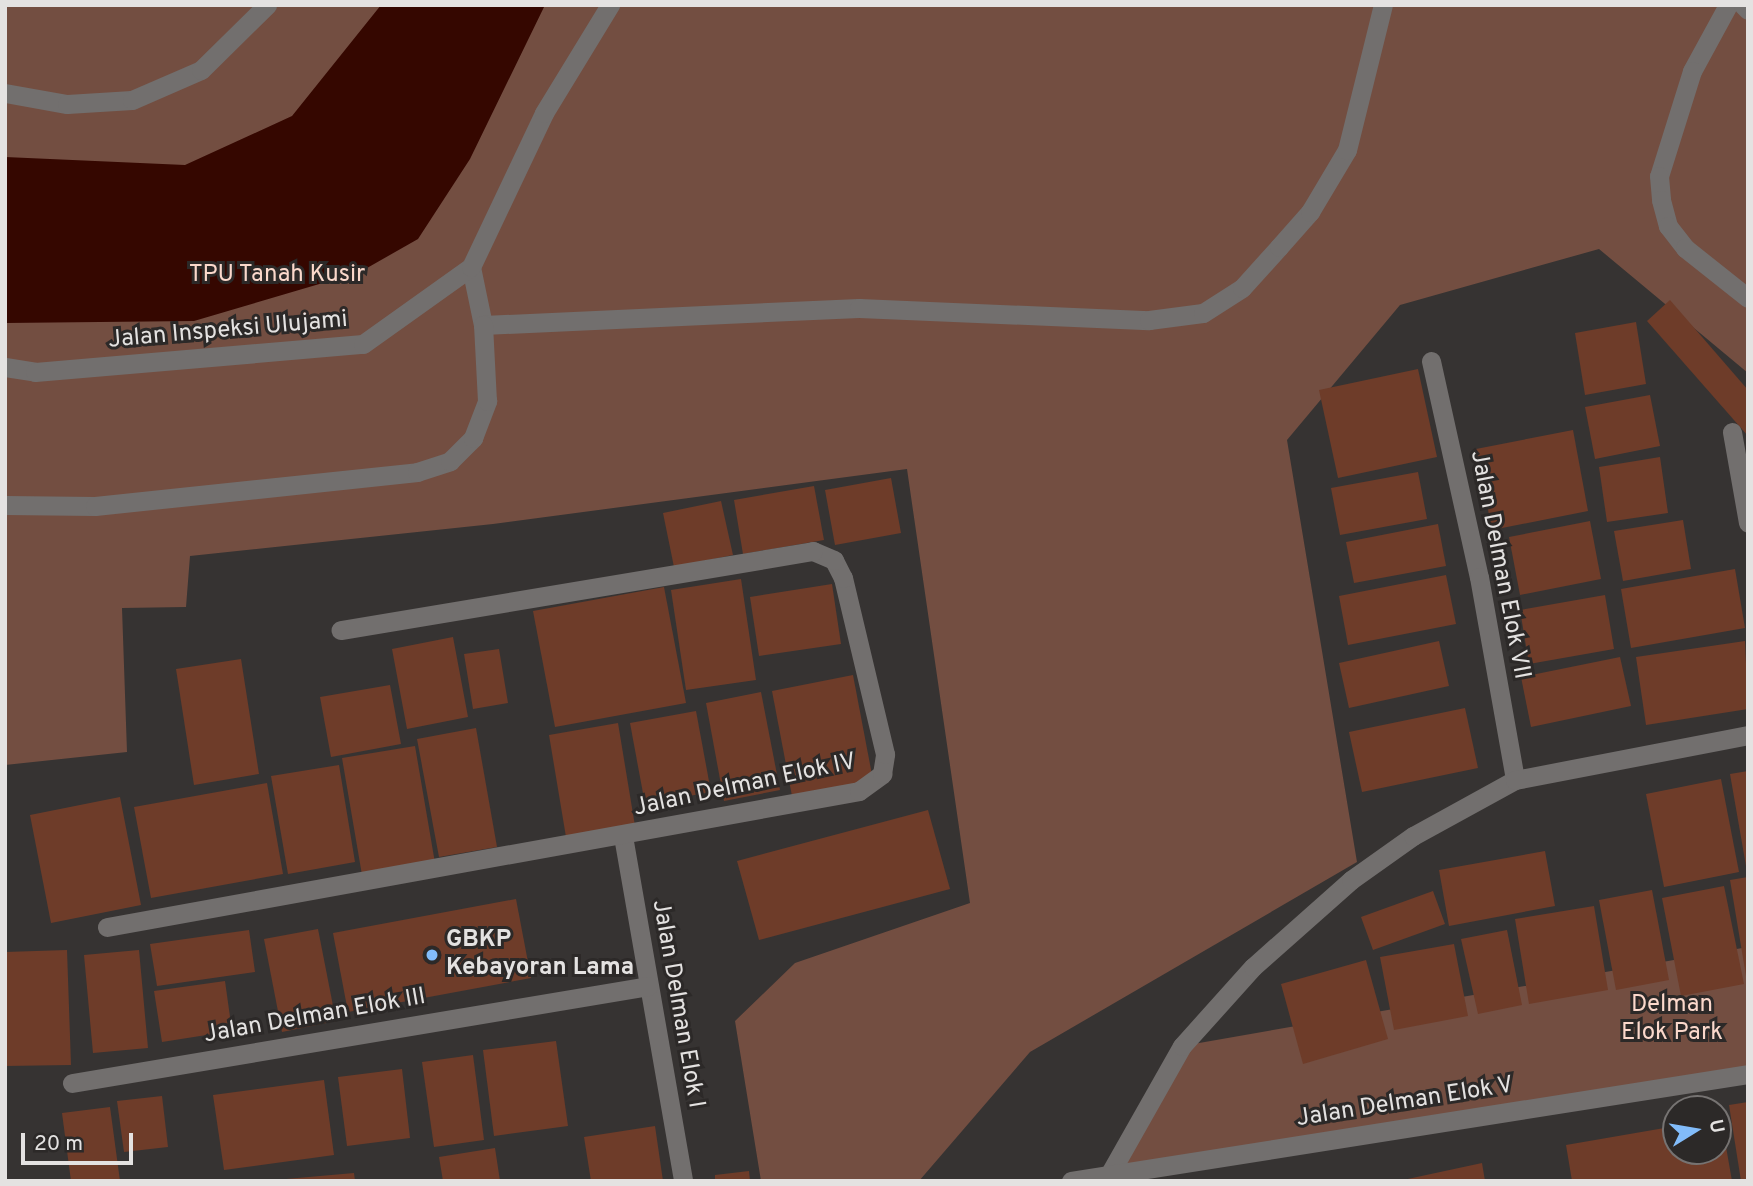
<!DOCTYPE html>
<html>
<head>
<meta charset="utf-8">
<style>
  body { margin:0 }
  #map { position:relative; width:1753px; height:1186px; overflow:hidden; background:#363332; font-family:Overpass,sans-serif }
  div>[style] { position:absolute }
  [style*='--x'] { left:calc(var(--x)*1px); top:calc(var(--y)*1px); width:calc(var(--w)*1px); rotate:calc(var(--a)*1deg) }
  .green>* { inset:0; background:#734e41 }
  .water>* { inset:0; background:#350700 }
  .building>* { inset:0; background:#6e3c29 }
  .service>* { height:19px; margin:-9.5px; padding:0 9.5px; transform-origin:9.5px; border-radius:9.5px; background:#726f6e }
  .minor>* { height:19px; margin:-9.5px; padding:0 9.5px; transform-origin:9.5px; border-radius:9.5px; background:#726f6e }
  .dots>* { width:19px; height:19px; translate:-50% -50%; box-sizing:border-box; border:4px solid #2c2928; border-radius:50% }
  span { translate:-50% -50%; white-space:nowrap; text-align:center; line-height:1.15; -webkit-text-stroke:6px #2c2928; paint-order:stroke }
  .park-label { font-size:24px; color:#fbd8cb }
  .street-label { font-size:24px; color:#e4e2e1 }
  .poi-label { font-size:24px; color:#e4e2e1; font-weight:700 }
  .left { translate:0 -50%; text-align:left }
  .frame { position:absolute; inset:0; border:7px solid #e4e2e1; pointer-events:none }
  .north { position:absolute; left:1662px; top:1095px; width:70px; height:70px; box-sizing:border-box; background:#2c2928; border:2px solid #767372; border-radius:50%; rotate:79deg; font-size:19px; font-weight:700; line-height:28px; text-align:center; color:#e4e2e1 }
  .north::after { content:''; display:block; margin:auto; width:24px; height:32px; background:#82bcfa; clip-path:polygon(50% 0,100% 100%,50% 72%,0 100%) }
  .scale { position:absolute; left:21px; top:1133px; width:112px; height:32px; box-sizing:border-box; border:4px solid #e4e2e1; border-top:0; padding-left:9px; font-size:21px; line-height:24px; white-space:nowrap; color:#e4e2e1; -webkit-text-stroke:5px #2c2928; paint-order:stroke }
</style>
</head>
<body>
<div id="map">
  <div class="green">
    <div style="clip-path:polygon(5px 5px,1748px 5px,1748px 373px,1599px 249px,1400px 305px,1287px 440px,1357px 862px,1030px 1052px,919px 1181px,761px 1181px,735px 1021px,795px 963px,970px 903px,907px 469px,493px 524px,190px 556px,186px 607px,122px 608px,127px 752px,5px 765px)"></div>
    <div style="clip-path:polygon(1748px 947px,1748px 1066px,1109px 1175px,1182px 1046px)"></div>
  </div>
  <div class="water">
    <div style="clip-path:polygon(381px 5px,545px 5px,470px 159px,418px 239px,360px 272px,194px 321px,5px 323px,5px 157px,185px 165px,292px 116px)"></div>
  </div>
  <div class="building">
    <div style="clip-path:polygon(1670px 300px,1748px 390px,1748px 436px,1647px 321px)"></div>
    <div style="clip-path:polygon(1636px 322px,1646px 384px,1585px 395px,1575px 333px)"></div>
    <div style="clip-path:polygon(1418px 369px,1437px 457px,1338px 478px,1319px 390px)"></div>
    <div style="clip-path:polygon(1650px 395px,1660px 446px,1595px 459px,1585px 407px)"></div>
    <div style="clip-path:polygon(1573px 430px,1588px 511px,1492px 530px,1476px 449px)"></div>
    <div style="clip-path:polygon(1660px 457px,1668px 513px,1607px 522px,1599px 467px)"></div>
    <div style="clip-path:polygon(1418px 472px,1427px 519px,1340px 535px,1331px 488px)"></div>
    <div style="clip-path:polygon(891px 478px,901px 533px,835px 545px,825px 490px)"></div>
    <div style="clip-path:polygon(814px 486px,824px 540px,743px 554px,734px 500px)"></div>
    <div style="clip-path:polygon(721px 501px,733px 555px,674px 567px,663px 513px)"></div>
    <div style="clip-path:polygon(1683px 520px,1691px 569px,1623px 581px,1614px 531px)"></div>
    <div style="clip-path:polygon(1590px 521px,1601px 579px,1520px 595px,1509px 537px)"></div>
    <div style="clip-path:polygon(1438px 524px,1446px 566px,1354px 583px,1346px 542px)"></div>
    <div style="clip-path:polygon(1735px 569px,1745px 628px,1631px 648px,1621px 589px)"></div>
    <div style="clip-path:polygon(1446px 575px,1456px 624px,1348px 645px,1339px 596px)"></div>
    <div style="clip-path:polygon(741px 579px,756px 680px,686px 690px,671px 590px)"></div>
    <div style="clip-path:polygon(832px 584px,841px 644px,759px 656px,750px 597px)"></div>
    <div style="clip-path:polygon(664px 587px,686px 703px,555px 727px,533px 611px)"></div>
    <div style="clip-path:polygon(1605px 595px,1614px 649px,1529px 664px,1520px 610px)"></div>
    <div style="clip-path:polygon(453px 637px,468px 717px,407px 729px,392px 649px)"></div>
    <div style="clip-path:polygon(1439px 641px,1449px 686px,1349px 708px,1339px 663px)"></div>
    <div style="clip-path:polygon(1745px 641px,1748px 709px,1646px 725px,1636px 657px)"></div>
    <div style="clip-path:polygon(499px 649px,508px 703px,473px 709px,464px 654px)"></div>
    <div style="clip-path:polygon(1620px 657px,1631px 706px,1531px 727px,1521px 677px)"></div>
    <div style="clip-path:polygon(241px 659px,259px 774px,194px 785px,176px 669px)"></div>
    <div style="clip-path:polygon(853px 675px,873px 780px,792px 796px,772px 691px)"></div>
    <div style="clip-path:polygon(390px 685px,401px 744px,331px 757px,320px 697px)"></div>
    <div style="clip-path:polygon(761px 692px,780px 790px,724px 801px,706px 703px)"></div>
    <div style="clip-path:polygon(1465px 708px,1478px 768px,1362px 792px,1349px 732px)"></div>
    <div style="clip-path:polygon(696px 711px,711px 792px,645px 804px,630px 723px)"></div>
    <div style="clip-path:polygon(618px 723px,635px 826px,566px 837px,549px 735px)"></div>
    <div style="clip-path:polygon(476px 728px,497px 847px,439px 857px,417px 739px)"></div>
    <div style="clip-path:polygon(415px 746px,435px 863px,362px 875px,342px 758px)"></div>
    <div style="clip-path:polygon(339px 765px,355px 862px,288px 874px,271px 776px)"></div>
    <div style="clip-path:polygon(1748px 771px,1748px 866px,1746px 866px,1730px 774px)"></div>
    <div style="clip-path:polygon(1721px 779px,1739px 872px,1664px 887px,1646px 794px)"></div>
    <div style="clip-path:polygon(267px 783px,283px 874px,151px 898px,134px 807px)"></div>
    <div style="clip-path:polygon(120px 797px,141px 905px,51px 923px,30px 815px)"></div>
    <div style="clip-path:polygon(928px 810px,950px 889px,759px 940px,737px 861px)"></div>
    <div style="clip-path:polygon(1545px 851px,1555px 906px,1449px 926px,1439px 870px)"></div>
    <div style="clip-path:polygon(1748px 877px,1748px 976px,1746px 976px,1730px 880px)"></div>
    <div style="clip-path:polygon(1724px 886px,1744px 984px,1681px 996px,1662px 898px)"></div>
    <div style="clip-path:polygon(1652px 890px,1669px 980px,1616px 990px,1599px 900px)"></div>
    <div style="clip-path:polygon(1433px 891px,1445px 924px,1373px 950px,1361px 917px)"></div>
    <div style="clip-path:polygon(516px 899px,531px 978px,348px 1012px,333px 933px)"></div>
    <div style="clip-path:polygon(1594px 906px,1608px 990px,1529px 1004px,1515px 919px)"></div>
    <div style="clip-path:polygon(318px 929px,336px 1021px,282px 1032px,264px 939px)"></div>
    <div style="clip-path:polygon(249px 930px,255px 972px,157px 986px,150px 944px)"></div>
    <div style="clip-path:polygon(1507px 930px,1522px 1005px,1478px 1014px,1461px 939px)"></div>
    <div style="clip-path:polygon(1454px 944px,1468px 1016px,1394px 1030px,1380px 957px)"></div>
    <div style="clip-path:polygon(67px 950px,71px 1065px,5px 1066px,5px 952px)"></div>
    <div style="clip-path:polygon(139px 950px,148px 1048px,93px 1053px,84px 955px)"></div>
    <div style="clip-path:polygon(1366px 960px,1388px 1039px,1303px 1064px,1281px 984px)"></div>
    <div style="clip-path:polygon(225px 981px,232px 1031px,162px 1042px,154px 991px)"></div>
    <div style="clip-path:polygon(556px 1041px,568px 1126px,494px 1136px,483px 1050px)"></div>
    <div style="clip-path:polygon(473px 1055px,484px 1140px,434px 1147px,422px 1062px)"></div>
    <div style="clip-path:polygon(402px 1069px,410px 1138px,347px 1146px,338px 1077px)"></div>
    <div style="clip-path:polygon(324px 1080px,334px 1155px,224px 1170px,213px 1095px)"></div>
    <div style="clip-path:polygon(162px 1096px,168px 1147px,124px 1152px,117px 1101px)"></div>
    <div style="clip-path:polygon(1748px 1102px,1748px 1181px,1741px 1181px,1729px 1105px)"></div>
    <div style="clip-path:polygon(110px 1107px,120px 1181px,71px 1181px,62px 1113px)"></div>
    <div style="clip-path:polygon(1721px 1118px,1732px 1181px,1572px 1181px,1566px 1145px,1676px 1126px,1676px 1151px,1718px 1151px)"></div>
    <div style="clip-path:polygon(655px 1126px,663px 1181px,591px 1181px,584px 1137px)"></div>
    <div style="clip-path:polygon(495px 1148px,500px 1181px,443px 1181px,439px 1157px)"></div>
    <div style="clip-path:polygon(1482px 1163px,1485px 1181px,1403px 1181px,1403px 1180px)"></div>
    <div style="clip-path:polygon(749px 1171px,750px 1181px,715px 1181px,715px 1175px)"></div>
    <div style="clip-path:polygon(354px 1173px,355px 1181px,286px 1181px,286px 1179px)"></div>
  </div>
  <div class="service">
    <div style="--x:471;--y:267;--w:59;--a:78.3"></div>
    <div style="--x:483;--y:325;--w:376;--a:-2.6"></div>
    <div style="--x:859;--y:308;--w:290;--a:2.4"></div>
    <div style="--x:1149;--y:320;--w:54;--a:-7.4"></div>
    <div style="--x:1203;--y:313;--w:46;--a:-32.7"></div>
    <div style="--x:1242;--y:288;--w:55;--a:-47.9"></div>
    <div style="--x:1279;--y:247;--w:47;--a:-48.5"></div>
    <div style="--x:1310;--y:212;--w:72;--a:-59.2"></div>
    <div style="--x:1347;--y:150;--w:149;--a:-76.1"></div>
    <div style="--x:5;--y:505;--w:90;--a:0.6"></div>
    <div style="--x:95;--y:506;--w:324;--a:-6"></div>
    <div style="--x:417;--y:472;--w:35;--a:-18"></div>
    <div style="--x:450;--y:461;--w:33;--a:-45"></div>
    <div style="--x:473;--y:438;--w:40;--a:-69"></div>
    <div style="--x:487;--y:401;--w:76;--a:-93"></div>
  </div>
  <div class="minor">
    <div style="--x:1728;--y:5;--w:75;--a:118.6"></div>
    <div style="--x:1692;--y:71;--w:110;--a:107.4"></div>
    <div style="--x:1659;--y:176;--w:24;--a:85"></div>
    <div style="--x:1661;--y:200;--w:27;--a:75"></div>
    <div style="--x:1668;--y:226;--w:28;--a:52"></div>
    <div style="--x:1685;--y:248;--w:80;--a:38.4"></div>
    <div style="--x:1743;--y:5;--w:7;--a:45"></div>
    <div style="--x:5;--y:93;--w:63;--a:10.1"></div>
    <div style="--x:67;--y:104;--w:65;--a:-3.5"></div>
    <div style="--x:132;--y:100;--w:75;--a:-23.5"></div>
    <div style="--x:201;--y:70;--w:93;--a:-44.6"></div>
    <div style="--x:1431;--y:361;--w:221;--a:77.5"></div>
    <div style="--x:1479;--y:577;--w:206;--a:79.9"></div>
    <div style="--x:5;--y:367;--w:30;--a:9"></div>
    <div style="--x:35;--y:372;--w:329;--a:-4.9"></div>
    <div style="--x:363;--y:344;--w:133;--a:-35.5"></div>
    <div style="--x:471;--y:267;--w:170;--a:-64.6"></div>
    <div style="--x:544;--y:113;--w:127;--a:-58.6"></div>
    <div style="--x:1732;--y:432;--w:92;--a:80"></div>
    <div style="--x:623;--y:836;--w:350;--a:80.1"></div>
    <div style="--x:107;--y:927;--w:764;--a:-10.25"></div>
    <div style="--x:859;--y:791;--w:29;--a:-36"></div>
    <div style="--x:882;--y:774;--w:20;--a:-81"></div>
    <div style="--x:885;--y:754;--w:181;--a:-103.4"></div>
    <div style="--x:843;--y:578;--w:20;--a:-117"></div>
    <div style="--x:834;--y:560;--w:23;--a:-157"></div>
    <div style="--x:813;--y:551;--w:479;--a:170.5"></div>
    <div style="--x:72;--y:1083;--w:584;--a:-9.56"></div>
    <div style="--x:1109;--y:1175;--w:148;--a:-60.5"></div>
    <div style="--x:1182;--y:1046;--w:106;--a:-48.1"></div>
    <div style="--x:1253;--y:967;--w:131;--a:-41.6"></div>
    <div style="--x:1351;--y:880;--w:76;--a:-35.4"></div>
    <div style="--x:1413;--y:836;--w:116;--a:-28.8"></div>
    <div style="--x:1515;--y:780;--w:237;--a:-10.9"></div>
    <div style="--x:1071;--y:1181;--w:685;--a:-8.98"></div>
  </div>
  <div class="dots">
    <div style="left:432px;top:955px;background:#82bcfa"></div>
  </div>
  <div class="park-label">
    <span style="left:277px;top:276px">TPU Tanah Kusir</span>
    <span style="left:1672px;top:1020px">Delman<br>Elok Park</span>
  </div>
  <div class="street-label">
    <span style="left:228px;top:331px;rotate:-5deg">Jalan Inspeksi Ulujami</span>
    <span style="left:1499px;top:565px;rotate:79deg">Jalan Delman Elok VII</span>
    <span style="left:745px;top:786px;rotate:-12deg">Jalan Delman Elok IV</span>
    <span style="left:677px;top:1004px;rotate:80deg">Jalan Delman Elok I</span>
    <span style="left:315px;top:1017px;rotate:-10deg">Jalan Delman Elok III</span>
    <span style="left:1405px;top:1103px;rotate:-9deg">Jalan Delman Elok V</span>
  </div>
  <div class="poi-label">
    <span class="left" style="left:446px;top:955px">GBKP<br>Kebayoran Lama</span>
  </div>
  <div class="frame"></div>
  <div class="north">U</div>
  <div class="scale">20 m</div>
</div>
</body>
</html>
